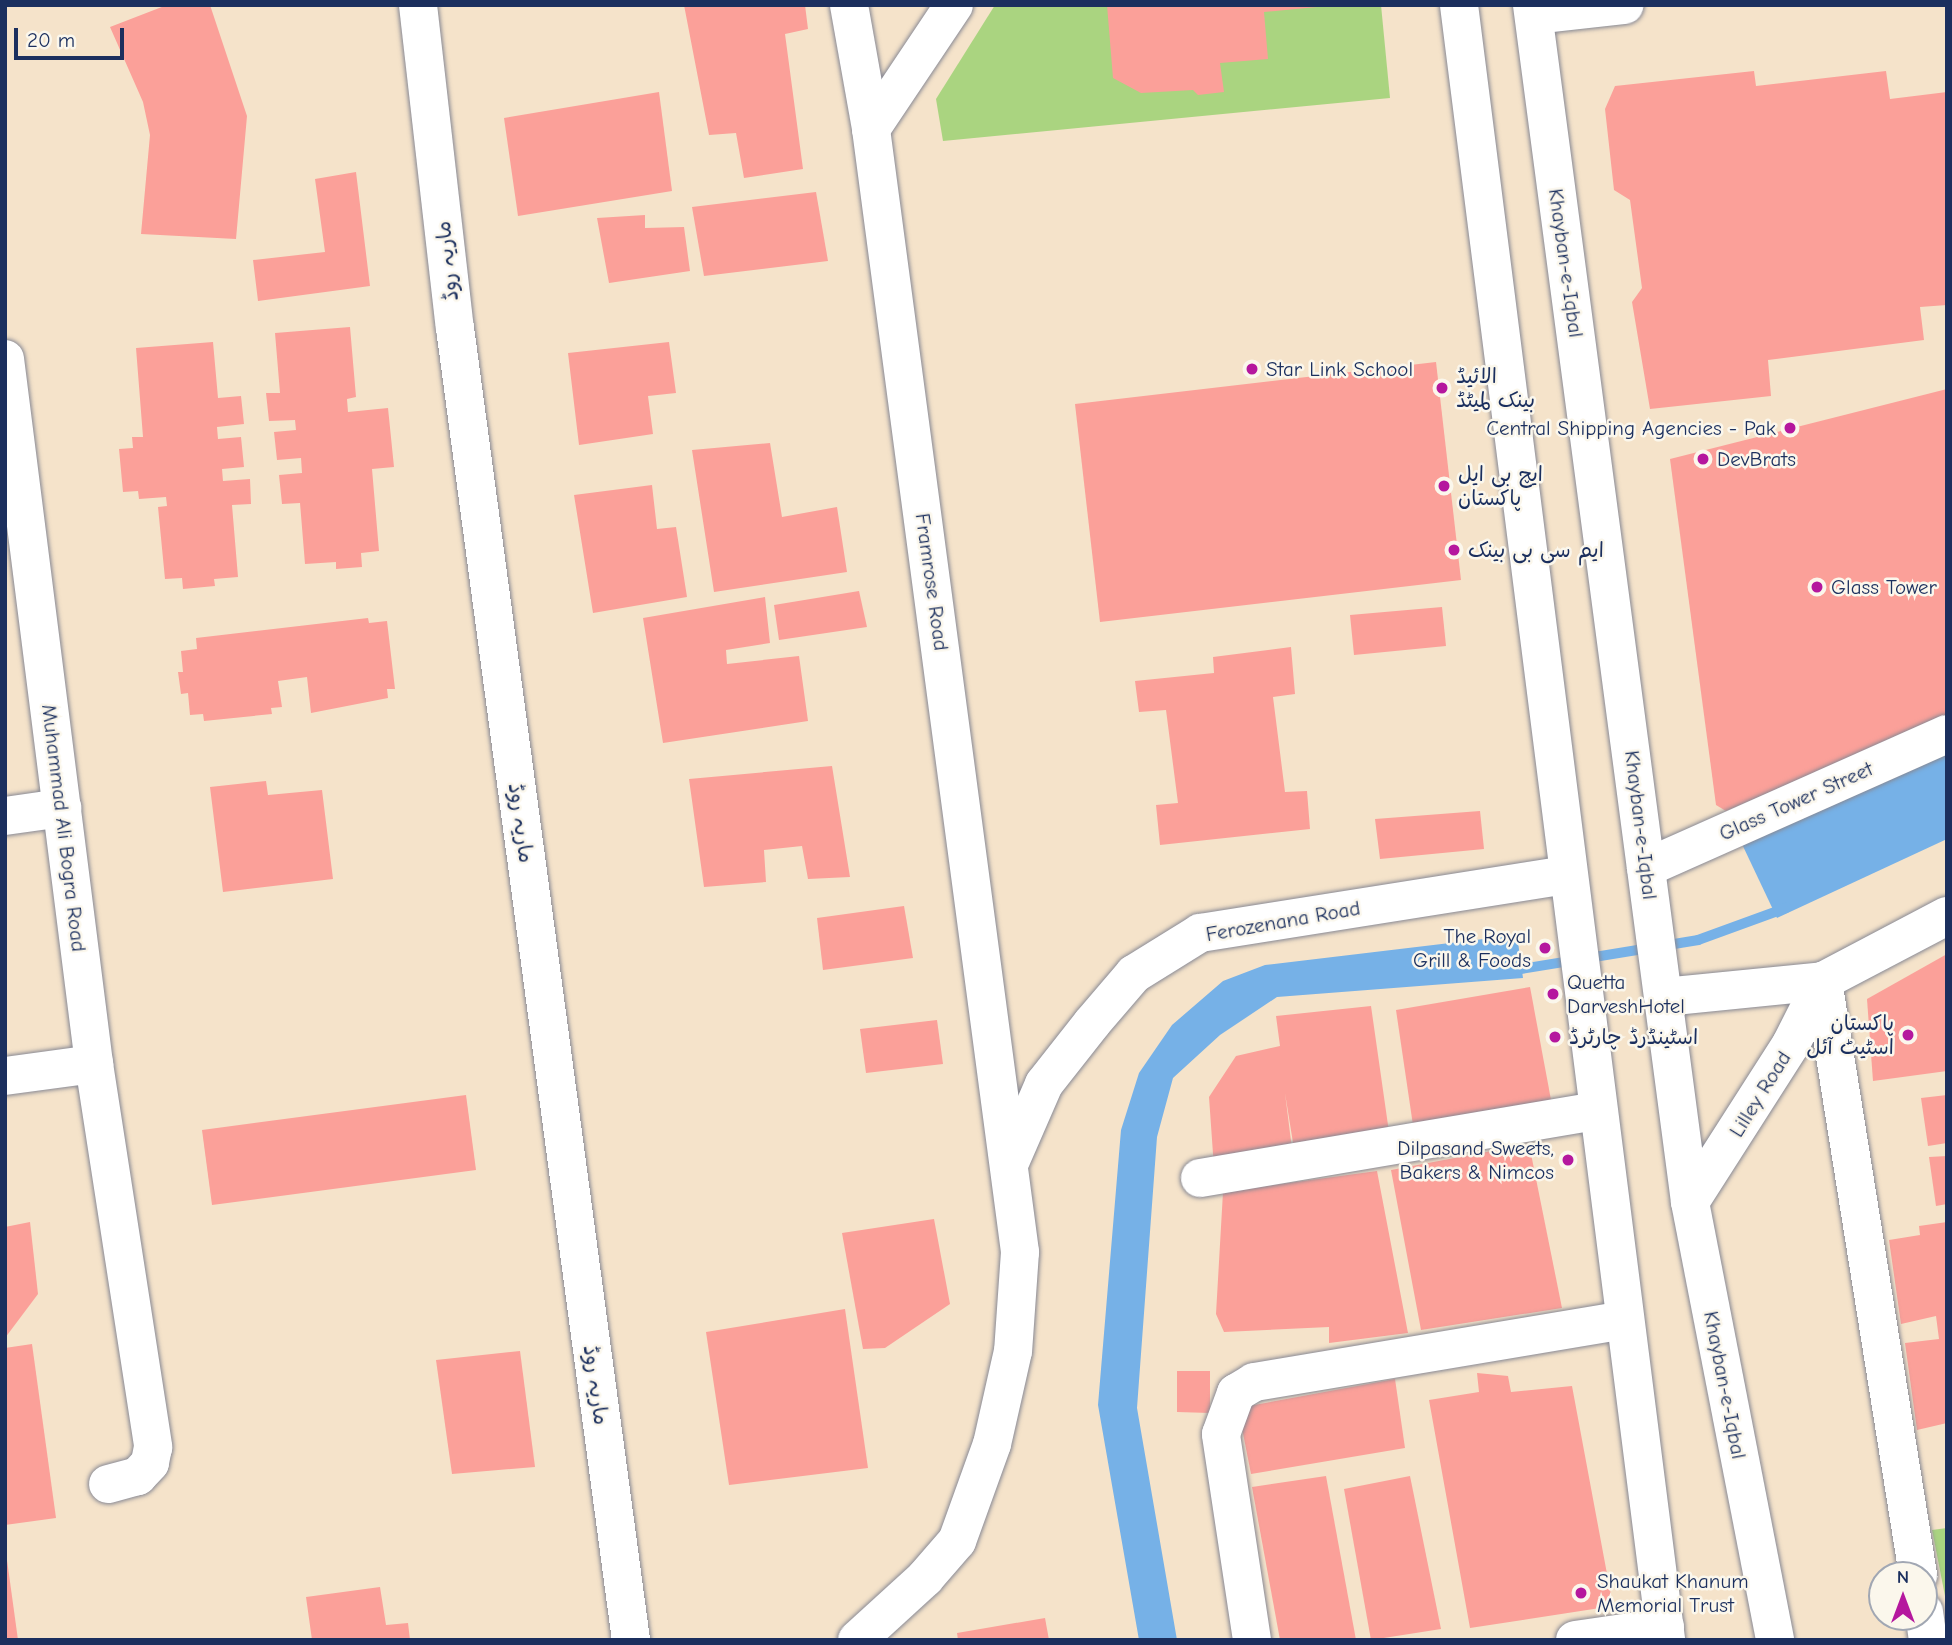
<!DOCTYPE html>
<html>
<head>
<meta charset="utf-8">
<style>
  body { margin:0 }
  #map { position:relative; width:1952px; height:1645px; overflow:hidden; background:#f5e3ca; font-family:"Comic Neue","Playpen Sans Arabic",sans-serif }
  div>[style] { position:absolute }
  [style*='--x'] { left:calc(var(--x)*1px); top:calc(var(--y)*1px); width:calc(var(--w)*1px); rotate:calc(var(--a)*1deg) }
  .green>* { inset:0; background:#aad480 }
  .water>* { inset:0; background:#76b1e7 }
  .stream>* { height:10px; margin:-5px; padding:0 5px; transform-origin:5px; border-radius:5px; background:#76b1e7 }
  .building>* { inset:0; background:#fba099 }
  .roads { filter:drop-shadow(0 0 2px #888994) drop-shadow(0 0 2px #888994) }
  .minor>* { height:38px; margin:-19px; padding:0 19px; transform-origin:19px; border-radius:19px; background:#fff }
  .major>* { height:38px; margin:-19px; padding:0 19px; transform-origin:19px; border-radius:19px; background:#fff }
  .dots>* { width:19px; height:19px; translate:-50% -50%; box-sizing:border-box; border:4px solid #fbf7ec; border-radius:50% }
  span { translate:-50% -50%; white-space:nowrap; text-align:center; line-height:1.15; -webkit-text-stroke:5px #fbf7ec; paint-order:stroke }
  .street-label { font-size:21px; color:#1b2f5e }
  .poi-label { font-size:21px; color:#1b2f5e }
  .left { translate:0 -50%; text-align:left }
  .right { translate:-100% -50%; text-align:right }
  .frame { position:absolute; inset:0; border:7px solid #1b2f5e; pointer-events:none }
  .north { position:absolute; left:1868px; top:1561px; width:70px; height:70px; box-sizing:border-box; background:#fbf7ec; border:2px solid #a1a7b3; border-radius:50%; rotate:0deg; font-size:19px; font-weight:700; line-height:28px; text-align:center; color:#1b2f5e }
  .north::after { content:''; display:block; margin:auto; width:24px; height:32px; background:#b5179e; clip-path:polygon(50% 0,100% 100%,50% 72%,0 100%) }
  .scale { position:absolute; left:14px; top:28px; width:110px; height:32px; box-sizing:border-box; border:4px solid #1b2f5e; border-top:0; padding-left:9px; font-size:21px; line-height:24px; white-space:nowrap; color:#1b2f5e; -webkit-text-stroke:5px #fbf7ec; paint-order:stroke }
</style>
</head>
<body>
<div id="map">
  <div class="green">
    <div style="clip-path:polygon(995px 5px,1381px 5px,1390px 98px,943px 141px,936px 99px)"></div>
    <div style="clip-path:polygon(1947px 1528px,1947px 1606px,1932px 1530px)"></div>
  </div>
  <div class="water">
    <div style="clip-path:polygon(1947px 745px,1947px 839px,1777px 918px,1741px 842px)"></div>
    <div style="clip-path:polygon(1517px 935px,1523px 978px,1277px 997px,1220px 1035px,1173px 1078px,1157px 1137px,1137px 1408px,1177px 1640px,1139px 1640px,1098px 1405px,1121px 1130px,1139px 1073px,1172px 1025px,1223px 981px,1265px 965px)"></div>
  </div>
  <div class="stream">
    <div style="--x:1509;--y:971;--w:192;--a:-9.3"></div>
    <div style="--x:1698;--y:940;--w:94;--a:-20"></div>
  </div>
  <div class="building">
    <div style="clip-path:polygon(167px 5px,210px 5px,247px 116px,236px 239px,141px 234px,150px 135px,143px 102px,110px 27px)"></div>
    <div style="clip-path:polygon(684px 5px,805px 5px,808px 29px,785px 34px,803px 169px,744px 178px,736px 133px,709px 135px)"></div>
    <div style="clip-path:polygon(1107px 5px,1317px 5px,1317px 7px,1264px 12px,1268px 59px,1220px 63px,1224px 92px,1198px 95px,1193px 90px,1141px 93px,1113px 78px)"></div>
    <div style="clip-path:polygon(1754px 71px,1756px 86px,1886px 71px,1890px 99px,1947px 92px,1947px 305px,1920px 307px,1924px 340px,1768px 360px,1771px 396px,1650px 409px,1632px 302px,1642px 288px,1630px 200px,1614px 190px,1605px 109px,1615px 86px)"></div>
    <div style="clip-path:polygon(659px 92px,672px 191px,518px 216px,504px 118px)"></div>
    <div style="clip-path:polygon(356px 172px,370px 286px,258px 301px,253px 260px,325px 252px,315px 179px)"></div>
    <div style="clip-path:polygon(816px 192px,828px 261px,704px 276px,692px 207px)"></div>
    <div style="clip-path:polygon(645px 215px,645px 228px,684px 227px,690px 271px,609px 283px,597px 218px)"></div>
    <div style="clip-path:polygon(350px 327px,356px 397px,347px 399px,348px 412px,388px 408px,394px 467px,372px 469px,379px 551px,361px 553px,362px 567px,336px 569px,336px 562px,305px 564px,300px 503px,282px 504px,279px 475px,302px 473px,301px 458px,277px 460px,274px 432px,296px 430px,295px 420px,269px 421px,266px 393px,280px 393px,275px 333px)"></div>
    <div style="clip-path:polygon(213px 342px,218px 398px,241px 396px,244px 424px,217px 427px,218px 439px,241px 437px,244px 467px,222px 469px,223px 481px,250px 479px,251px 504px,232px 505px,238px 577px,214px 579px,215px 586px,183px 589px,182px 578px,165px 579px,158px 507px,167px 506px,166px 497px,139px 499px,138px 491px,123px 492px,119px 449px,133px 448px,132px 437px,143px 437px,136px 348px)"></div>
    <div style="clip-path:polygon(669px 342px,676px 393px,648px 396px,653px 434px,579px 445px,568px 353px)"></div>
    <div style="clip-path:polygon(1436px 362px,1461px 580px,1100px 622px,1075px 404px)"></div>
    <div style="clip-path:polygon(1947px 389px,1947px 716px,1726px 811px,1716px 805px,1670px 459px)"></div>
    <div style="clip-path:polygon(770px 443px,782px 517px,837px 507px,847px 572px,714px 592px,692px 450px)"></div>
    <div style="clip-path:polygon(652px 485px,657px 529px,676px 527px,687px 597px,593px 613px,574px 495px)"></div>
    <div style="clip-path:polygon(859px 591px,867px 627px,779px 640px,774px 605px)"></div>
    <div style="clip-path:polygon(765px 597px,770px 643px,726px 650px,727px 664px,799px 656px,808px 721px,663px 743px,643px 618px)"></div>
    <div style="clip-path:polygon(1442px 607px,1446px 646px,1354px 655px,1350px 615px)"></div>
    <div style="clip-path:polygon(368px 618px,369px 623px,387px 621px,395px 689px,387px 689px,388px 698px,311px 713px,307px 677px,278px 681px,282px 707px,271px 708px,272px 714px,204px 721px,203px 714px,190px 715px,188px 693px,181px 694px,178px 672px,183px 672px,181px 651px,197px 649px,196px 638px)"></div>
    <div style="clip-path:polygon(1291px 647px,1295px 694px,1273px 697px,1285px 792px,1307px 791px,1310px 829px,1160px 845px,1156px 805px,1178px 803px,1166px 710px,1139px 712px,1135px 681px,1214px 673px,1213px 657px)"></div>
    <div style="clip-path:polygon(832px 766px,850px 877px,808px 879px,802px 846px,764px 850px,766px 882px,704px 887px,689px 779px)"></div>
    <div style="clip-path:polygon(266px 781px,268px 795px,322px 790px,333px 879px,223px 892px,210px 787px)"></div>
    <div style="clip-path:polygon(1480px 811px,1484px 849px,1380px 859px,1375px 819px)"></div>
    <div style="clip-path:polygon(904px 906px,913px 958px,823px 970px,817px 918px)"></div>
    <div style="clip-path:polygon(1947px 954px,1947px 1071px,1873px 1081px,1867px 999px)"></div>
    <div style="clip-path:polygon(1530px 987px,1554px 1116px,1414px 1132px,1396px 1010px)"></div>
    <div style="clip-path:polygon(1371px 1006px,1390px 1139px,1294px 1149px,1285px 1093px,1293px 1157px,1214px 1168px,1209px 1097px,1236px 1056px,1280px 1046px,1276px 1016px)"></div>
    <div style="clip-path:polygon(937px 1020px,943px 1064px,866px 1073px,860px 1029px)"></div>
    <div style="clip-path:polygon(466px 1095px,476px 1170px,212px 1205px,202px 1130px)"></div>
    <div style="clip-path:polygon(1947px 1095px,1947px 1143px,1928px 1146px,1921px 1098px)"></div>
    <div style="clip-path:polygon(1529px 1144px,1562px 1308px,1421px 1330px,1391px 1170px)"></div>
    <div style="clip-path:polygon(1947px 1156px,1947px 1204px,1936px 1206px,1929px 1157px)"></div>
    <div style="clip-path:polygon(1377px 1171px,1408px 1333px,1329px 1343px,1329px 1327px,1224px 1332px,1216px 1314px,1223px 1192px)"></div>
    <div style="clip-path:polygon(934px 1219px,950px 1304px,885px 1348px,863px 1349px,842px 1233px)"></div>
    <div style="clip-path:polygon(30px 1222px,38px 1294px,5px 1338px,5px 1227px)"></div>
    <div style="clip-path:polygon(1947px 1222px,1947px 1423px,1917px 1430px,1905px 1343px,1939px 1339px,1936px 1316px,1901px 1324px,1889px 1240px,1920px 1235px,1919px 1226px)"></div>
    <div style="clip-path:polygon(845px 1309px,868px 1468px,729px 1485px,706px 1332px)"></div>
    <div style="clip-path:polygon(32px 1344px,56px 1518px,5px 1525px,5px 1348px)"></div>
    <div style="clip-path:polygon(520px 1351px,535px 1467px,452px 1474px,436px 1360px)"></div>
    <div style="clip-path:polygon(1177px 1371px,1210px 1371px,1210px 1413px,1177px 1412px)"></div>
    <div style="clip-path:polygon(1477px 1373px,1508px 1376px,1511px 1392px,1572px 1386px,1613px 1606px,1470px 1628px,1429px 1400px,1479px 1392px)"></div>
    <div style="clip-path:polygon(1395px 1379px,1405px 1448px,1251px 1474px,1238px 1408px)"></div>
    <div style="clip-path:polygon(1326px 1476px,1356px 1640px,1280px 1640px,1252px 1487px)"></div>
    <div style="clip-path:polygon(1410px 1476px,1441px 1629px,1371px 1640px,1344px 1489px)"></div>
    <div style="clip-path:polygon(5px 1560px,7px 1560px,18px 1640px,5px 1640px)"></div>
    <div style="clip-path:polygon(380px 1587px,386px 1625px,408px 1623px,410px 1640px,312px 1640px,306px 1597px)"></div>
    <div style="clip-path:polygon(1045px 1618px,1049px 1640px,958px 1640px,957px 1633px)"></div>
  </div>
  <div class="roads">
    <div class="minor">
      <div style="--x:418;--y:5;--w:325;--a:83.5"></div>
      <div style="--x:455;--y:328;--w:1324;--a:82.36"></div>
      <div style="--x:849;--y:5;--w:126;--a:79.9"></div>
      <div style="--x:871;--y:129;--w:1133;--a:82.44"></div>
      <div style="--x:1020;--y:1252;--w:99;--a:94"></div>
      <div style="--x:1013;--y:1351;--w:95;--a:102.7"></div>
      <div style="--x:992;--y:1444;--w:103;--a:109.8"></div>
      <div style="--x:957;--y:1541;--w:49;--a:130.9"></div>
      <div style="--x:925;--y:1578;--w:92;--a:137.6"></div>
      <div style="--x:1534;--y:15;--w:91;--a:-6.3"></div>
      <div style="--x:871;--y:129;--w:149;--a:-56.2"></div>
      <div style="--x:5;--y:359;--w:711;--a:82.8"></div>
      <div style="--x:94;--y:1064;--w:388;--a:81.2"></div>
      <div style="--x:153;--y:1447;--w:16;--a:101"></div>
      <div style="--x:150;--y:1463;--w:18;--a:133"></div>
      <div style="--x:138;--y:1476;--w:31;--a:165"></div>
      <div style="--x:5;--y:816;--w:58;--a:-8"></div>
      <div style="--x:1646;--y:868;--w:329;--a:-24"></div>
      <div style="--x:1823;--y:981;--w:602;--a:80.91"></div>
      <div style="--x:1664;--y:997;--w:160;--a:-5.7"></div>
      <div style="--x:1823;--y:981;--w:140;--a:-27.7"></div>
      <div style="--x:5;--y:1076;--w:90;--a:-7.7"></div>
      <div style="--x:1011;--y:1160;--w:83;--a:-66.5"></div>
      <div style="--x:1044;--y:1084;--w:78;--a:-51.8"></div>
      <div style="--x:1092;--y:1023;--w:65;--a:-49.4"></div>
      <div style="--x:1134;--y:974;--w:78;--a:-31.8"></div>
      <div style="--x:1200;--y:933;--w:371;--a:-9"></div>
      <div style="--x:1200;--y:1178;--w:403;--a:-9.6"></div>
      <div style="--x:1690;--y:1202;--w:188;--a:-57.4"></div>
      <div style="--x:1791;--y:1044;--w:71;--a:-63.1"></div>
      <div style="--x:1924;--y:1612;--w:28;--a:82"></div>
      <div style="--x:1252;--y:1640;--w:208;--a:-98.6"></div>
      <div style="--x:1221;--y:1434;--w:44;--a:-69.9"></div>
      <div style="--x:1236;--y:1393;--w:21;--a:-31"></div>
      <div style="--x:1254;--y:1382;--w:375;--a:-9.5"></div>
      <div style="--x:1575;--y:1640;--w:91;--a:-8.2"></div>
    </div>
    <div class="major">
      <div style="--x:1459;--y:5;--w:1648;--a:82.78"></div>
      <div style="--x:1532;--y:5;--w:1207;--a:82.48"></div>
      <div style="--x:1690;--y:1202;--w:446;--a:79"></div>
    </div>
  </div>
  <div class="dots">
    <div style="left:1252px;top:369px;background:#b5179e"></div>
    <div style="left:1442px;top:388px;background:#b5179e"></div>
    <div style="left:1790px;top:428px;background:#b5179e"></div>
    <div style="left:1703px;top:459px;background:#b5179e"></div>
    <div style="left:1444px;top:486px;background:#b5179e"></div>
    <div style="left:1454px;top:550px;background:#b5179e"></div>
    <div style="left:1817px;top:587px;background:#b5179e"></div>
    <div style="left:1545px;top:948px;background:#b5179e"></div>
    <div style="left:1553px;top:994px;background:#b5179e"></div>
    <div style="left:1908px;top:1035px;background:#b5179e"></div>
    <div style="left:1555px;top:1037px;background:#b5179e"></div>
    <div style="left:1568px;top:1160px;background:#b5179e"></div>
    <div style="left:1581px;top:1593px;background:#b5179e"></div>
  </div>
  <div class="street-label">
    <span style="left:447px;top:261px;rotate:-96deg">ماریہ روڈ</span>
    <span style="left:1566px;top:263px;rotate:82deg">Khayban-e-Iqbal</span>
    <span style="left:932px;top:582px;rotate:82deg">Framrose Road</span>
    <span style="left:1796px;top:801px;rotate:-24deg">Glass Tower Street</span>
    <span style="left:521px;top:823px;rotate:82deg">ماریہ روڈ</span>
    <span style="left:1641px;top:825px;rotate:83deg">Khayban-e-Iqbal</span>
    <span style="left:64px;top:828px;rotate:83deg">Muhammad Ali Bogra Road</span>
    <span style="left:1283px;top:921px;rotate:-10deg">Ferozenana Road</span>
    <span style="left:1760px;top:1094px;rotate:-58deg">Lilley Road</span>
    <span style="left:596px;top:1385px;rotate:82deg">ماریہ روڈ</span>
    <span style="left:1725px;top:1385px;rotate:79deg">Khayban-e-Iqbal</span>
  </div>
  <div class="poi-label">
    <span class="left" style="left:1266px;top:369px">Star Link School</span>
    <span class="left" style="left:1456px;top:388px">الائیڈ<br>بینک لمیٹڈ</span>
    <span class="right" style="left:1776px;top:428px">Central Shipping Agencies - Pak</span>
    <span class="left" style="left:1717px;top:459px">DevBrats</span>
    <span class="left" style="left:1458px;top:486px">ایچ بی ایل<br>پاکستان</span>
    <span class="left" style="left:1468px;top:550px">ایم سی بی بینک</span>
    <span class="left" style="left:1831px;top:587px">Glass Tower</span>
    <span class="right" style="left:1531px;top:948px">The Royal<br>Grill &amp; Foods</span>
    <span class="left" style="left:1567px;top:994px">Quetta<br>DarveshHotel</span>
    <span class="right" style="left:1894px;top:1035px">پاکستان<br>اسٹیٹ آئل</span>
    <span class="left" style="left:1569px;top:1037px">اسٹینڈرڈ چارٹرڈ</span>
    <span class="right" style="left:1554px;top:1160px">Dilpasand Sweets,<br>Bakers &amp; Nimcos</span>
    <span class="left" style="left:1597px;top:1593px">Shaukat Khanum<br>Memorial Trust</span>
  </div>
  <div class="frame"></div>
  <div class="north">N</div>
  <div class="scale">20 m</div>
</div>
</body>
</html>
